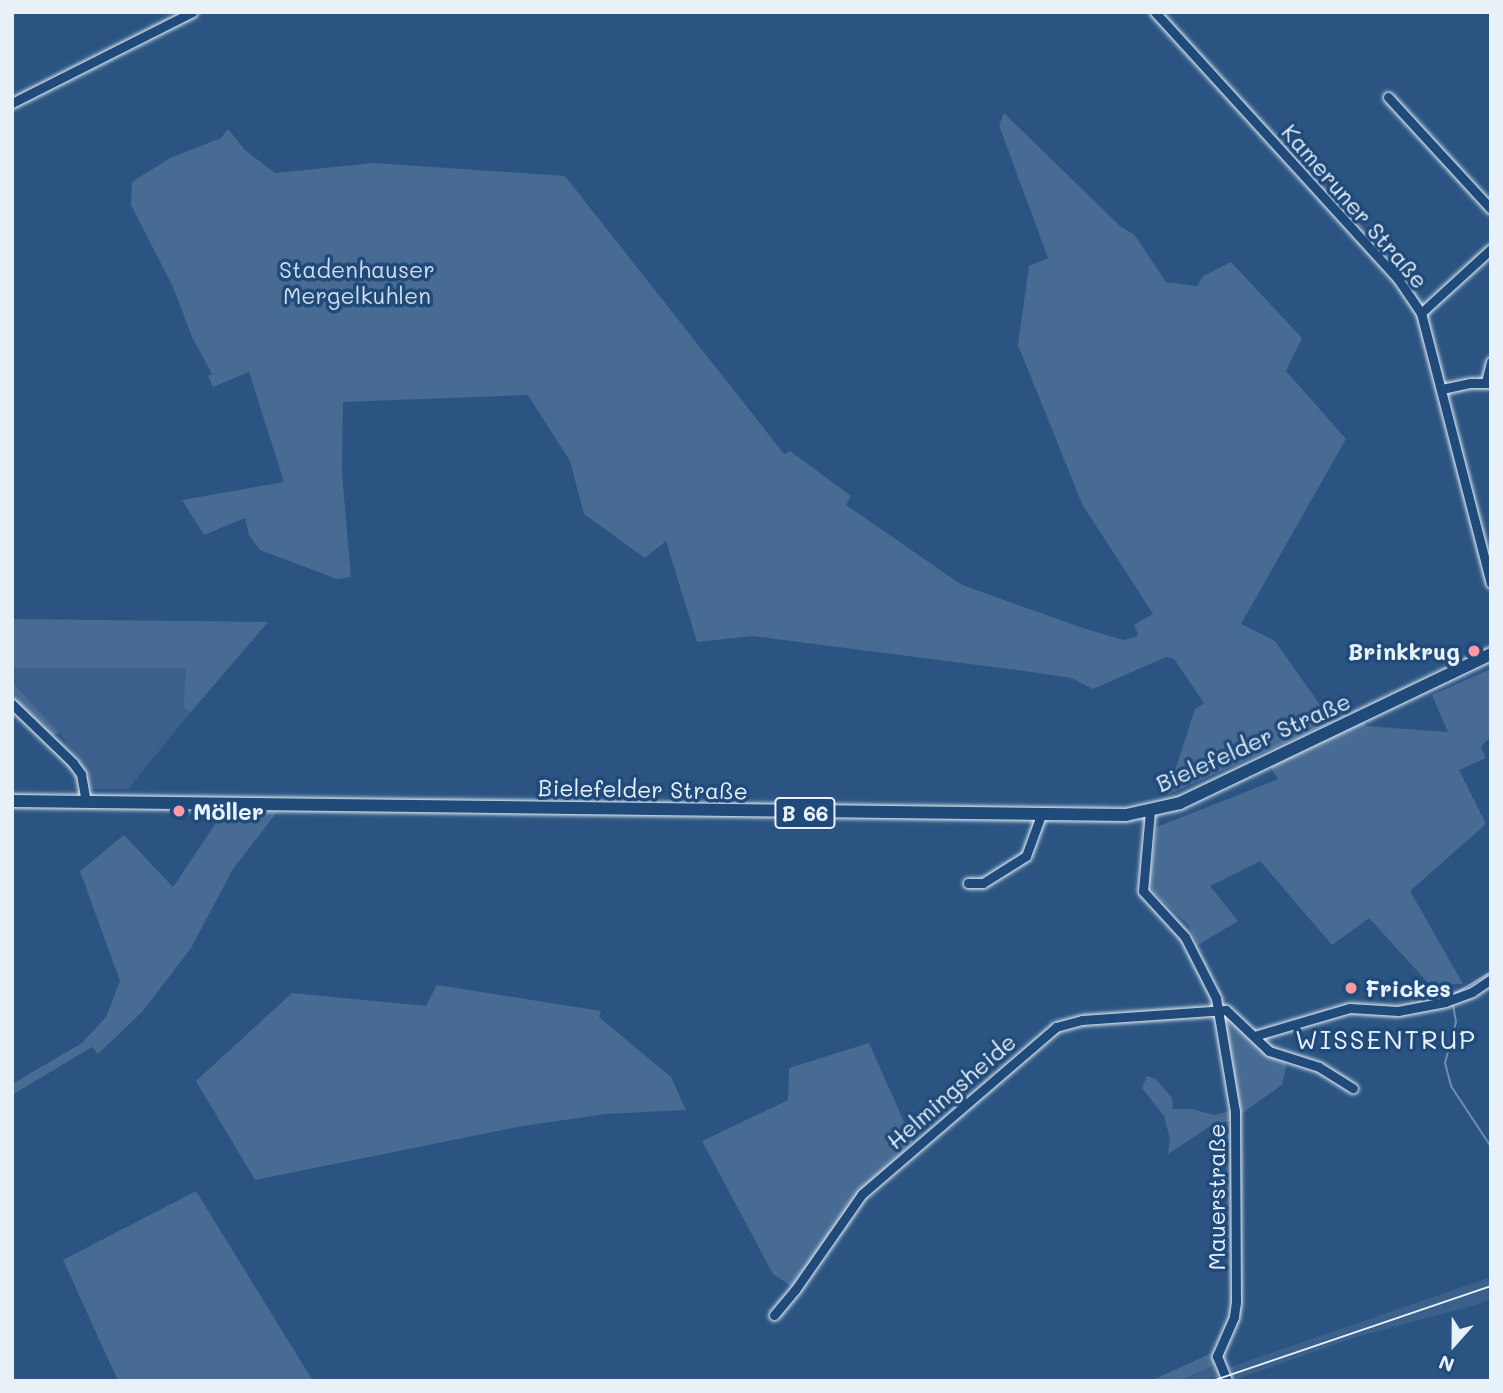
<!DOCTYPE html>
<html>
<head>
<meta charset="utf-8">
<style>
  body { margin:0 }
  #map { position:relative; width:1503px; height:1393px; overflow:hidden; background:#2b5482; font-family:Mali,sans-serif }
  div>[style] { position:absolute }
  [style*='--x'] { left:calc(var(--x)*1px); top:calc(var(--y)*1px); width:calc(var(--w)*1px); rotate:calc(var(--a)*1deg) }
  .built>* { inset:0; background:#3a608b }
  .green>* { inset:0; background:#476b93 }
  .stream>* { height:2px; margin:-1px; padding:0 1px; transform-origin:1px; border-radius:1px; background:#708ead }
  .roads { filter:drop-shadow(0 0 2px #e8f1f8) drop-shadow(0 0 2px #e8f1f8) }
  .minor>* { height:9px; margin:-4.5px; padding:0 4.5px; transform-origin:4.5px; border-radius:4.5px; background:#1f4a7a }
  .major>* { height:12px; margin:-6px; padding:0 6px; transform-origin:6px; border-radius:6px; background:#1f4a7a }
  .rail>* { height:2px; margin:-1px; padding:0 1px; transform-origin:1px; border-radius:1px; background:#e8f1f8 }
  .dots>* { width:19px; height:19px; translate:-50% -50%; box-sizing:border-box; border:4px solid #1f4a7a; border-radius:50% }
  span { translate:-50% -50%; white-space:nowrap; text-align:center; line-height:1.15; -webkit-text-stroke:7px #1f4a7a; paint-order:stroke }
  .shield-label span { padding:2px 5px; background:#1f4a7a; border:2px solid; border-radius:5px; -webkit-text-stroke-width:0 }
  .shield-label { font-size:21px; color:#e8f1f8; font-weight:700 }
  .street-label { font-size:23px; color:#e8f1f8 }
  .park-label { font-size:23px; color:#d0dde9 }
  .poi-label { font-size:23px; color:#e8f1f8; font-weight:700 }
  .right { translate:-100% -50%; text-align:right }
  .left { translate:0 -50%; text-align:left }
  .quarter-label { font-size:26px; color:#e8f1f8; letter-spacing:2px }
  .frame { position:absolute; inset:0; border:14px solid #e8f1f8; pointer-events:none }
  .north { position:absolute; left:1419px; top:1309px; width:70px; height:70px; -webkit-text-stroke:5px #1f4a7a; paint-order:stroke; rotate:201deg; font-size:19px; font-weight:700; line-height:28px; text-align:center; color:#e8f1f8 }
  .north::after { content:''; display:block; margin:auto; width:24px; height:32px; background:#e8f1f8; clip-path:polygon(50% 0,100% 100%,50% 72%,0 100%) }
</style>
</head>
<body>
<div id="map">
  <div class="built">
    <div style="clip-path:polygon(12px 668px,186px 668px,183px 706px,190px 713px,128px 789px,86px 789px,84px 767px,60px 733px,12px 682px)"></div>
    <div style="clip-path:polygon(1491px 1277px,1491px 1299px,1476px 1305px,1356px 1337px,1237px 1379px,1230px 1367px)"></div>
    <div style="clip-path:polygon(1215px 1365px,1223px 1381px,1179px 1381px)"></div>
  </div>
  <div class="green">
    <div style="clip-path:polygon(1004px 113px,1121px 227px,1134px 234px,1166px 282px,1197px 286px,1203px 276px,1231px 262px,1302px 338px,1286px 371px,1346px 439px,1241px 624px,1275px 641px,1332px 722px,1167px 795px,1195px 709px,1204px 703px,1174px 659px,1166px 657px,1093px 689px,1071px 678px,1032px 672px,753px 636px,697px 642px,666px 541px,645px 558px,584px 514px,570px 461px,528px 395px,343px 402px,342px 473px,351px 577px,337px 579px,260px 550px,249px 535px,245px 518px,204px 535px,182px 500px,284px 482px,249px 372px,213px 387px,208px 376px,212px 374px,192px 337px,173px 287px,131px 205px,132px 182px,170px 158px,221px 138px,228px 129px,245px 150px,275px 173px,374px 163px,565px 176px,784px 454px,790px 451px,851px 496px,846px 505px,962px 585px,1080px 627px,1123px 640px,1135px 637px,1138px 634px,1134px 625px,1153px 614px,1082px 504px,1018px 345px,1029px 266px,1048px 258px,999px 125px)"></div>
    <div style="clip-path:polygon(12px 619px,268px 622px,190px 713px,183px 706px,186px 668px,12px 668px)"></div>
    <div style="clip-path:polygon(1491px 669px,1491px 736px,1481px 747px,1486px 758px,1459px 770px,1486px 824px,1410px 891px,1463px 984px,1429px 984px,1369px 918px,1332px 945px,1260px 861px,1210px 886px,1238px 921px,1198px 945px,1188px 924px,1153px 892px,1149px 881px,1157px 827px,1278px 779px,1270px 766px,1363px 721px,1366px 726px,1448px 732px,1432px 695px)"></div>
    <div style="clip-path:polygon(12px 682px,60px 733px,53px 735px,12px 700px)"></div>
    <div style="clip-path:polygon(224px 811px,277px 812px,233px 869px,191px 948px,143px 1011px,98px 1054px,92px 1047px,12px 1095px,12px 1084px,82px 1043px,106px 1017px,120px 981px,80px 871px,124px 835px,173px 887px)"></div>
    <div style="clip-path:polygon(437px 985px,601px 1011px,599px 1017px,671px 1077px,686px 1110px,606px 1114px,523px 1126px,255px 1180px,196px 1081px,292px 993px,426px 1006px)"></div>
    <div style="clip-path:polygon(1222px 1013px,1267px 1055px,1287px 1063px,1282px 1085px,1238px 1116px)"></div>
    <div style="clip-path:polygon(869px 1043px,913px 1142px,861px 1193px,794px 1288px,773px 1274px,702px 1141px,788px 1100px,789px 1068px)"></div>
    <div style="clip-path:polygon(1147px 1076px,1156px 1079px,1172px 1098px,1173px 1109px,1192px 1109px,1214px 1115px,1230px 1111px,1230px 1121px,1212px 1125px,1168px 1154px,1170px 1139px,1164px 1116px,1142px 1088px)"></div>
    <div style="clip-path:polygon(196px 1191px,313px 1381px,118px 1381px,63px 1260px)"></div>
    <div style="clip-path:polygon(1212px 1353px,1215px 1365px,1179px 1381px,1150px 1381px)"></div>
  </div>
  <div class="stream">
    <div style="--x:1456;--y:993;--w:41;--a:-31"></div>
    <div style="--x:1453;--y:1005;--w:17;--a:80"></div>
    <div style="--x:1456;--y:1022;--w:42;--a:105"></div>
    <div style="--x:1445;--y:1063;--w:24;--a:75"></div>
    <div style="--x:1451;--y:1086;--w:73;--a:56.7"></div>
  </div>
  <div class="roads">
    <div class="minor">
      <div style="--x:1155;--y:12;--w:361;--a:47.7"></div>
      <div style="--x:1398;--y:279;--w:41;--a:55.9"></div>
      <div style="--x:1421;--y:313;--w:279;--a:75.5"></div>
      <div style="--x:1388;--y:97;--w:152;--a:47.4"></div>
      <div style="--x:12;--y:103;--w:202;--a:-26.8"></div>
      <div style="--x:1421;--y:313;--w:95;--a:-42.4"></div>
      <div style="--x:1486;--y:382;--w:21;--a:-76"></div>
      <div style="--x:1442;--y:389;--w:29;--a:-12"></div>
      <div style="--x:1470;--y:383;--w:21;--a:0"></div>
      <div style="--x:12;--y:704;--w:85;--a:44"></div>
      <div style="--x:73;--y:763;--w:14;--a:54"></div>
      <div style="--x:81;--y:774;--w:28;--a:80"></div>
      <div style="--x:1150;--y:811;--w:80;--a:95"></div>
      <div style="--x:1143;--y:891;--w:62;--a:47.6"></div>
      <div style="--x:1185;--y:937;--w:68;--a:63.1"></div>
      <div style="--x:1216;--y:998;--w:115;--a:80.5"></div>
      <div style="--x:1235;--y:1111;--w:191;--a:89.7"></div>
      <div style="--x:1236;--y:1302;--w:15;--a:98"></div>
      <div style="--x:1234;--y:1317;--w:43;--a:113.6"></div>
      <div style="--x:1217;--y:1356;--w:27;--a:68"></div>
      <div style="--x:968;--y:883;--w:15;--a:0"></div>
      <div style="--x:983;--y:883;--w:51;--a:-32.1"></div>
      <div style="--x:1026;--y:856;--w:44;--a:-69.9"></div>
      <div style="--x:1254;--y:1036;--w:100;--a:-16.3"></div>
      <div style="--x:1350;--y:1008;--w:48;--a:3.6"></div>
      <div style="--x:1398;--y:1011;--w:48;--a:-10.8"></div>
      <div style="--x:1445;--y:1002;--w:29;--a:-20"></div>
      <div style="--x:1472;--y:992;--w:23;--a:-34"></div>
      <div style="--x:774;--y:1315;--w:33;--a:-50"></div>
      <div style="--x:795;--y:1290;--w:117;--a:-55.1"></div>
      <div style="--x:862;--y:1194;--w:256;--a:-40.7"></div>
      <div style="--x:1056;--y:1027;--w:27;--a:-15"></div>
      <div style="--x:1082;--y:1020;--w:144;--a:-4"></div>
      <div style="--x:1226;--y:1010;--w:59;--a:43.6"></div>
      <div style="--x:1269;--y:1051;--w:52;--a:17.7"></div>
      <div style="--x:1319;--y:1067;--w:40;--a:32"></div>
    </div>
    <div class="major">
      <div style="--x:12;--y:801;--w:1114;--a:0.72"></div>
      <div style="--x:1126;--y:815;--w:55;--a:-12.5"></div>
      <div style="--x:1180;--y:803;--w:345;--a:-25.6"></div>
    </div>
  </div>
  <div class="rail">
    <div style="--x:1212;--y:1381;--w:295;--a:-18.8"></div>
  </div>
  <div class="dots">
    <div style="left:1474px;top:651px;background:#ff9aa2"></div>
    <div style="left:179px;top:811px;background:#ff9aa2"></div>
    <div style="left:1351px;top:988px;background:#ff9aa2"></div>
  </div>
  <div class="shield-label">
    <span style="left:805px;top:813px">B 66</span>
  </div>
  <div class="street-label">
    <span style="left:1355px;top:206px;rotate:49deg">Kameruner Straße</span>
    <span style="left:1253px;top:742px;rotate:-24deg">Bielefelder Straße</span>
    <span style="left:643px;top:789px;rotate:1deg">Bielefelder Straße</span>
    <span style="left:951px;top:1091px;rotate:-41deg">Helmingsheide</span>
    <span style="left:1216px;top:1197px;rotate:-90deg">Mauerstraße</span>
  </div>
  <div class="park-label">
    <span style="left:357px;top:282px">Stadenhauser<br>Mergelkuhlen</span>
  </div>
  <div class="poi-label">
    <span class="right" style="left:1460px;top:651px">Brinkkrug</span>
    <span class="left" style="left:193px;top:811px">Möller</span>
    <span class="left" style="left:1365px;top:988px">Frickes</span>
  </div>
  <div class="quarter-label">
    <span style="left:1386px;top:1040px">WISSENTRUP</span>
  </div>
  <div class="frame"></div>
  <div class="north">N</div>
</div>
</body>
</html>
